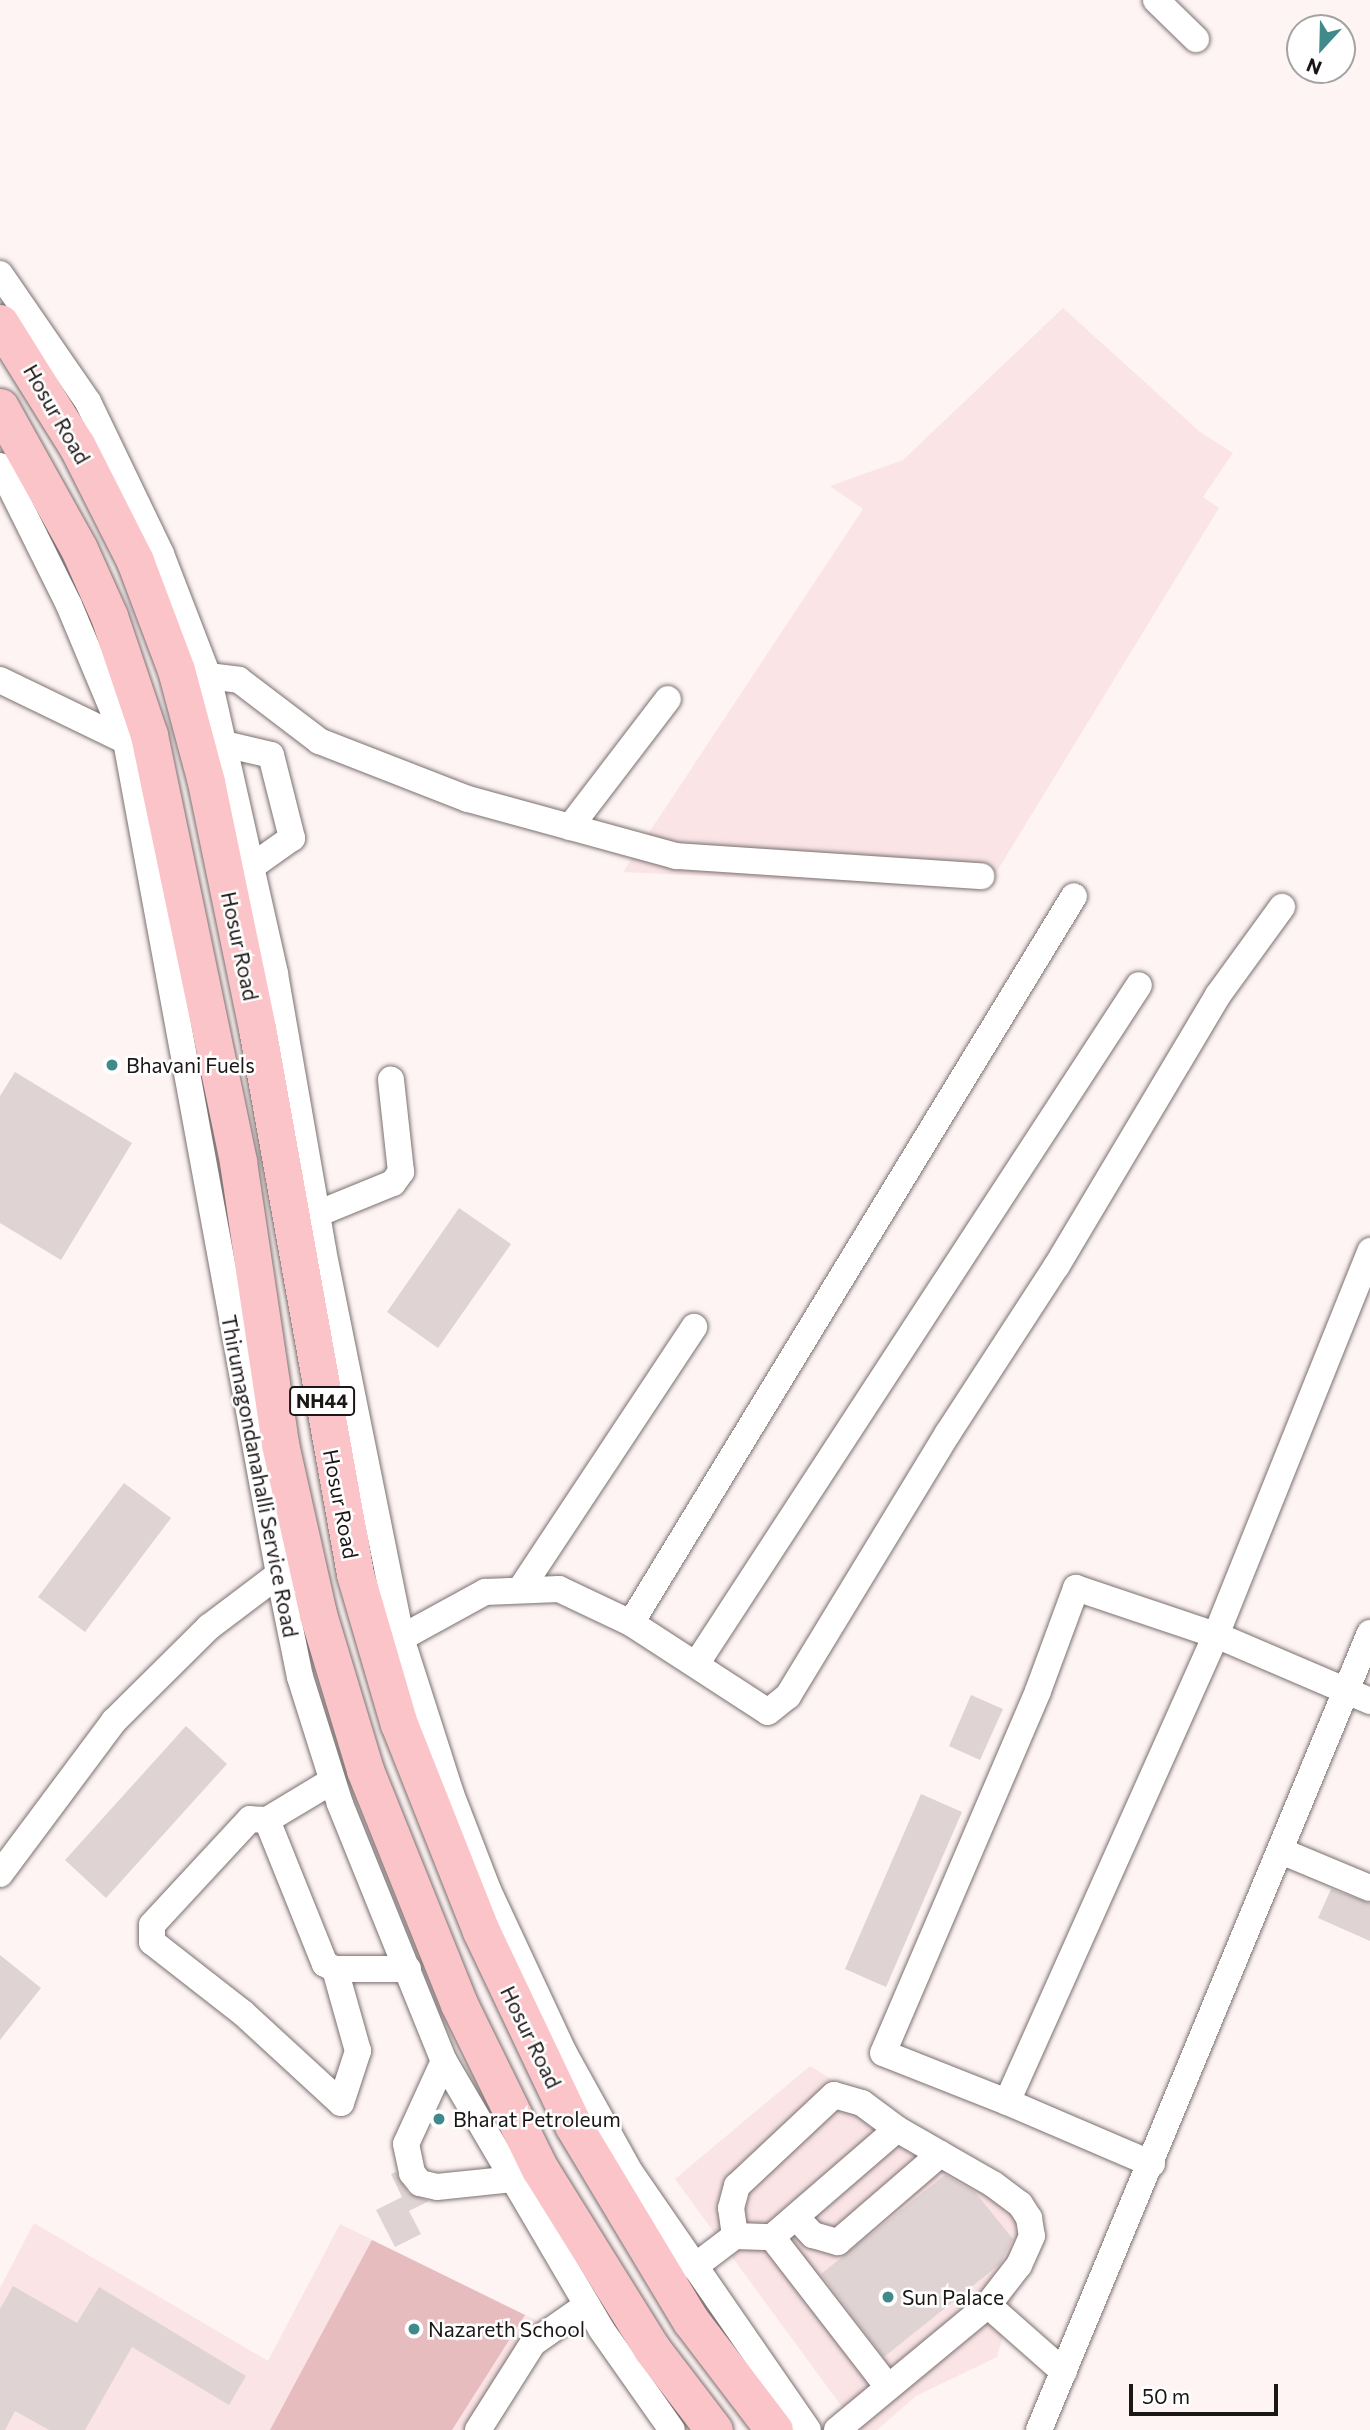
<!DOCTYPE html>
<html>
<head>
<meta charset="utf-8">
<style>
  body { margin:0 }
  #map { position:relative; width:1370px; height:2430px; overflow:hidden; background:#fef4f4; font-family:Commissioner,sans-serif }
  div>[style] { position:absolute }
  [style*='--x'] { left:calc(var(--x)*1px); top:calc(var(--y)*1px); width:calc(var(--w)*1px); rotate:calc(var(--a)*1deg) }
  .built>* { inset:0; background:#fae4e5 }
  .green>* { inset:0; background:#e7bcbf }
  .building>* { inset:0; background:#e0d3d4 }
  .roads { filter:drop-shadow(0 0 2px #7b7070) drop-shadow(0 0 2px #7b7070) }
  .minor>* { height:26px; margin:-13px; padding:0 13px; transform-origin:13px; border-radius:13px; background:#fff }
  .highway>* { height:37px; margin:-18.5px; padding:0 18.5px; transform-origin:18.5px; border-radius:18.5px; background:#fac4c8 }
  .dots>* { width:19px; height:19px; translate:-50% -50%; box-sizing:border-box; border:4px solid #fff; border-radius:50% }
  span { translate:-50% -50%; white-space:nowrap; text-align:center; line-height:1.15; -webkit-text-stroke:5px #fff; paint-order:stroke }
  .shield-label span { padding:2px 5px; background:#fff; border:2px solid; border-radius:5px; -webkit-text-stroke-width:0 }
  .shield-label { font-size:19px; color:#1c1717; font-weight:700 }
  .street-label { font-size:21px; color:#1c1717 }
  .poi-label { font-size:21px; color:#1c1717 }
  .left { translate:0 -50%; text-align:left }
  .north { position:absolute; left:1286px; top:14px; width:70px; height:70px; box-sizing:border-box; background:#fff; border:2px solid #a4a2a2; border-radius:50%; rotate:202deg; font-size:19px; font-weight:700; line-height:28px; text-align:center; color:#1c1717 }
  .north::after { content:''; display:block; margin:auto; width:24px; height:32px; background:#418a8b; clip-path:polygon(50% 0,100% 100%,50% 72%,0 100%) }
  .scale { position:absolute; left:1129px; top:2384px; width:149px; height:32px; box-sizing:border-box; border:4px solid #1c1717; border-top:0; padding-left:9px; font-size:21px; line-height:24px; white-space:nowrap; color:#1c1717; -webkit-text-stroke:5px #fff; paint-order:stroke }
</style>
</head>
<body>
<div id="map">
  <div class="built">
    <div style="clip-path:polygon(1063px 308px,1200px 432px,1233px 453px,1203px 497px,1219px 508px,986px 889px,623px 872px,863px 509px,830px 486px,903px 460px)"></div>
    <div style="clip-path:polygon(810px 2066px,1040px 2208px,997px 2357px,916px 2396px,877px 2430px,859px 2430px,675px 2179px)"></div>
    <div style="clip-path:polygon(34px 2223px,268px 2361px,340px 2224px,536px 2320px,551px 2339px,491px 2430px,0 2430px,0 2288px)"></div>
  </div>
  <div class="green">
    <div style="clip-path:polygon(372px 2240px,525px 2315px,452px 2430px,270px 2430px)"></div>
  </div>
  <div class="building">
    <div style="clip-path:polygon(15px 1072px,132px 1143px,61px 1260px,0 1223px,0 1096px)"></div>
    <div style="clip-path:polygon(459px 1208px,511px 1244px,438px 1348px,387px 1312px)"></div>
    <div style="clip-path:polygon(124px 1483px,171px 1518px,85px 1632px,38px 1597px)"></div>
    <div style="clip-path:polygon(971px 1695px,1003px 1709px,980px 1760px,949px 1746px)"></div>
    <div style="clip-path:polygon(186px 1726px,227px 1764px,106px 1898px,65px 1860px)"></div>
    <div style="clip-path:polygon(921px 1794px,962px 1812px,886px 1987px,845px 1969px)"></div>
    <div style="clip-path:polygon(1331px 1889px,1370px 1903px,1370px 1941px,1318px 1918px)"></div>
    <div style="clip-path:polygon(0 1955px,41px 1988px,0 2040px)"></div>
    <div style="clip-path:polygon(396px 2172px,408px 2193px,429px 2201px,409px 2211px,421px 2234px,395px 2247px,376px 2210px,402px 2197px,391px 2174px)"></div>
    <div style="clip-path:polygon(945px 2175px,975px 2192px,1013px 2239px,1000px 2264px,884px 2357px,821px 2274px)"></div>
    <div style="clip-path:polygon(13px 2286px,77px 2323px,99px 2287px,246px 2376px,229px 2405px,132px 2347px,85px 2430px,49px 2430px,15px 2411px,5px 2430px,0 2430px,0 2309px)"></div>
  </div>
  <div class="roads">
    <div class="minor">
      <div style="--x:1156;--y:0;--w:56;--a:44.3"></div>
      <div style="--x:0;--y:274;--w:155;--a:55.5"></div>
      <div style="--x:88;--y:402;--w:169;--a:64.3"></div>
      <div style="--x:161;--y:554;--w:131;--a:68.9"></div>
      <div style="--x:208;--y:676;--w:305;--a:77.3"></div>
      <div style="--x:275;--y:974;--w:280;--a:80.1"></div>
      <div style="--x:323;--y:1250;--w:396;--a:78.6"></div>
      <div style="--x:401;--y:1638;--w:164;--a:72.2"></div>
      <div style="--x:451;--y:1794;--w:103;--a:68.9"></div>
      <div style="--x:488;--y:1890;--w:180;--a:65"></div>
      <div style="--x:564;--y:2053;--w:136;--a:61"></div>
      <div style="--x:630;--y:2172;--w:313;--a:55.4"></div>
      <div style="--x:0;--y:466;--w:155;--a:63.6"></div>
      <div style="--x:69;--y:605;--w:147;--a:67.3"></div>
      <div style="--x:126;--y:741;--w:847;--a:79.59"></div>
      <div style="--x:279;--y:1574;--w:105;--a:78.5"></div>
      <div style="--x:300;--y:1677;--w:133;--a:72.5"></div>
      <div style="--x:340;--y:1804;--w:277;--a:68"></div>
      <div style="--x:444;--y:2061;--w:311;--a:59.6"></div>
      <div style="--x:601;--y:2329;--w:123;--a:54.9"></div>
      <div style="--x:208;--y:676;--w:31;--a:7"></div>
      <div style="--x:239;--y:680;--w:101;--a:37.3"></div>
      <div style="--x:319;--y:741;--w:160;--a:21.3"></div>
      <div style="--x:468;--y:799;--w:216;--a:15.3"></div>
      <div style="--x:676;--y:856;--w:306;--a:3.8"></div>
      <div style="--x:0;--y:680;--w:140;--a:25.8"></div>
      <div style="--x:224;--y:744;--w:48;--a:13.2"></div>
      <div style="--x:271;--y:755;--w:86;--a:75.8"></div>
      <div style="--x:292;--y:838;--w:50;--a:144.7"></div>
      <div style="--x:570;--y:827;--w:161;--a:-52.6"></div>
      <div style="--x:317;--y:1214;--w:82;--a:-22.2"></div>
      <div style="--x:393;--y:1183;--w:14;--a:-54"></div>
      <div style="--x:401;--y:1172;--w:93;--a:-96.2"></div>
      <div style="--x:522;--y:1587;--w:312;--a:-56.5"></div>
      <div style="--x:631;--y:1623;--w:851;--a:-58.64"></div>
      <div style="--x:401;--y:1638;--w:96;--a:-28.7"></div>
      <div style="--x:485;--y:1592;--w:74;--a:-2.3"></div>
      <div style="--x:559;--y:1589;--w:80;--a:25.3"></div>
      <div style="--x:631;--y:1623;--w:163;--a:33"></div>
      <div style="--x:768;--y:1712;--w:26;--a:-39"></div>
      <div style="--x:788;--y:1696;--w:308;--a:-58.7"></div>
      <div style="--x:948;--y:1433;--w:198;--a:-57"></div>
      <div style="--x:1056;--y:1267;--w:317;--a:-59.2"></div>
      <div style="--x:1218;--y:995;--w:109;--a:-54"></div>
      <div style="--x:697;--y:1663;--w:809;--a:-56.9"></div>
      <div style="--x:332;--y:1781;--w:76;--a:149"></div>
      <div style="--x:267;--y:1820;--w:17;--a:-177"></div>
      <div style="--x:250;--y:1819;--w:144;--a:132.8"></div>
      <div style="--x:152;--y:1925;--w:17;--a:90"></div>
      <div style="--x:152;--y:1942;--w:115;--a:38"></div>
      <div style="--x:243;--y:2013;--w:133;--a:42.6"></div>
      <div style="--x:341;--y:2103;--w:55;--a:-71.9"></div>
      <div style="--x:358;--y:2051;--w:85;--a:-105.7"></div>
      <div style="--x:267;--y:1820;--w:155;--a:68.1"></div>
      <div style="--x:325;--y:1964;--w:11;--a:27"></div>
      <div style="--x:335;--y:1969;--w:73;--a:0"></div>
      <div style="--x:1281;--y:1851;--w:96;--a:22.6"></div>
      <div style="--x:0;--y:1874;--w:191;--a:-53.3"></div>
      <div style="--x:114;--y:1721;--w:134;--a:-44.7"></div>
      <div style="--x:209;--y:1627;--w:88;--a:-37.1"></div>
      <div style="--x:444;--y:2061;--w:91;--a:114.6"></div>
      <div style="--x:406;--y:2144;--w:30;--a:78"></div>
      <div style="--x:412;--y:2173;--w:13;--a:51"></div>
      <div style="--x:420;--y:2183;--w:17;--a:13"></div>
      <div style="--x:437;--y:2187;--w:76;--a:-6"></div>
      <div style="--x:1007;--y:2102;--w:133;--a:-158.4"></div>
      <div style="--x:883;--y:2053;--w:394;--a:-66.8"></div>
      <div style="--x:1038;--y:1691;--w:110;--a:-69.7"></div>
      <div style="--x:1076;--y:1588;--w:148;--a:18.6"></div>
      <div style="--x:1216;--y:1635;--w:414;--a:-68.1"></div>
      <div style="--x:1152;--y:2164;--w:158;--a:-156.8"></div>
      <div style="--x:1007;--y:2102;--w:512;--a:-65.89"></div>
      <div style="--x:1216;--y:1635;--w:168;--a:23.2"></div>
      <div style="--x:796;--y:2217;--w:25;--a:47"></div>
      <div style="--x:813;--y:2235;--w:26;--a:16"></div>
      <div style="--x:838;--y:2242;--w:135;--a:-40.8"></div>
      <div style="--x:735;--y:2236;--w:28;--a:-98"></div>
      <div style="--x:731;--y:2208;--w:23;--a:-75"></div>
      <div style="--x:737;--y:2186;--w:133;--a:-43.2"></div>
      <div style="--x:834;--y:2095;--w:29;--a:16"></div>
      <div style="--x:862;--y:2103;--w:44;--a:36.6"></div>
      <div style="--x:897;--y:2129;--w:111;--a:29.8"></div>
      <div style="--x:993;--y:2184;--w:34;--a:37"></div>
      <div style="--x:1020;--y:2204;--w:17;--a:57"></div>
      <div style="--x:1029;--y:2218;--w:18;--a:81"></div>
      <div style="--x:1032;--y:2236;--w:32;--a:114"></div>
      <div style="--x:1019;--y:2265;--w:51;--a:127.8"></div>
      <div style="--x:988;--y:2305;--w:196;--a:140.4"></div>
      <div style="--x:772;--y:2237;--w:188;--a:52.3"></div>
      <div style="--x:694;--y:2267;--w:51;--a:-37.1"></div>
      <div style="--x:735;--y:2236;--w:37;--a:2"></div>
      <div style="--x:772;--y:2237;--w:165;--a:-40.8"></div>
      <div style="--x:988;--y:2305;--w:101;--a:41.4"></div>
      <div style="--x:478;--y:2430;--w:103;--a:-57.7"></div>
      <div style="--x:533;--y:2343;--w:66;--a:-35.1"></div>
      <div style="--x:1039;--y:2430;--w:863;--a:-67.45"></div>
    </div>
    <div class="highway">
      <div style="--x:0;--y:323;--w:145;--a:58"></div>
      <div style="--x:77;--y:446;--w:129;--a:63.2"></div>
      <div style="--x:135;--y:561;--w:116;--a:69.4"></div>
      <div style="--x:176;--y:670;--w:116;--a:75"></div>
      <div style="--x:206;--y:782;--w:251;--a:78.3"></div>
      <div style="--x:257;--y:1028;--w:555;--a:79.82"></div>
      <div style="--x:355;--y:1574;--w:156;--a:73.7"></div>
      <div style="--x:399;--y:1724;--w:223;--a:68.4"></div>
      <div style="--x:481;--y:1931;--w:215;--a:64.6"></div>
      <div style="--x:573;--y:2125;--w:229;--a:59"></div>
      <div style="--x:691;--y:2321;--w:137;--a:52.7"></div>
      <div style="--x:0;--y:407;--w:162;--a:60.9"></div>
      <div style="--x:79;--y:549;--w:73;--a:65.9"></div>
      <div style="--x:109;--y:616;--w:126;--a:71.4"></div>
      <div style="--x:149;--y:735;--w:436;--a:78.2"></div>
      <div style="--x:238;--y:1162;--w:285;--a:81.5"></div>
      <div style="--x:280;--y:1444;--w:174;--a:77.4"></div>
      <div style="--x:318;--y:1614;--w:163;--a:73.2"></div>
      <div style="--x:365;--y:1770;--w:252;--a:68.1"></div>
      <div style="--x:459;--y:2004;--w:184;--a:63.9"></div>
      <div style="--x:540;--y:2169;--w:212;--a:58.1"></div>
      <div style="--x:652;--y:2349;--w:102;--a:52.6"></div>
    </div>
  </div>
  <div class="dots">
    <div style="left:112px;top:1065px;background:#418a8b"></div>
    <div style="left:439px;top:2119px;background:#418a8b"></div>
    <div style="left:888px;top:2297px;background:#418a8b"></div>
    <div style="left:414px;top:2329px;background:#418a8b"></div>
  </div>
  <div class="shield-label">
    <span style="left:322px;top:1401px">NH44</span>
  </div>
  <div class="street-label">
    <span style="left:57px;top:414px;rotate:60deg">Hosur Road</span>
    <span style="left:240px;top:946px;rotate:78deg">Hosur Road</span>
    <span style="left:260px;top:1476px;rotate:79deg">Thirumagondanahalli Service Road</span>
    <span style="left:341px;top:1504px;rotate:79deg">Hosur Road</span>
    <span style="left:531px;top:2037px;rotate:64deg">Hosur Road</span>
  </div>
  <div class="poi-label">
    <span class="left" style="left:126px;top:1065px">Bhavani Fuels</span>
    <span class="left" style="left:453px;top:2119px">Bharat Petroleum</span>
    <span class="left" style="left:902px;top:2297px">Sun Palace</span>
    <span class="left" style="left:428px;top:2329px">Nazareth School</span>
  </div>
  <div class="north">N</div>
  <div class="scale">50 m</div>
</div>
</body>
</html>
